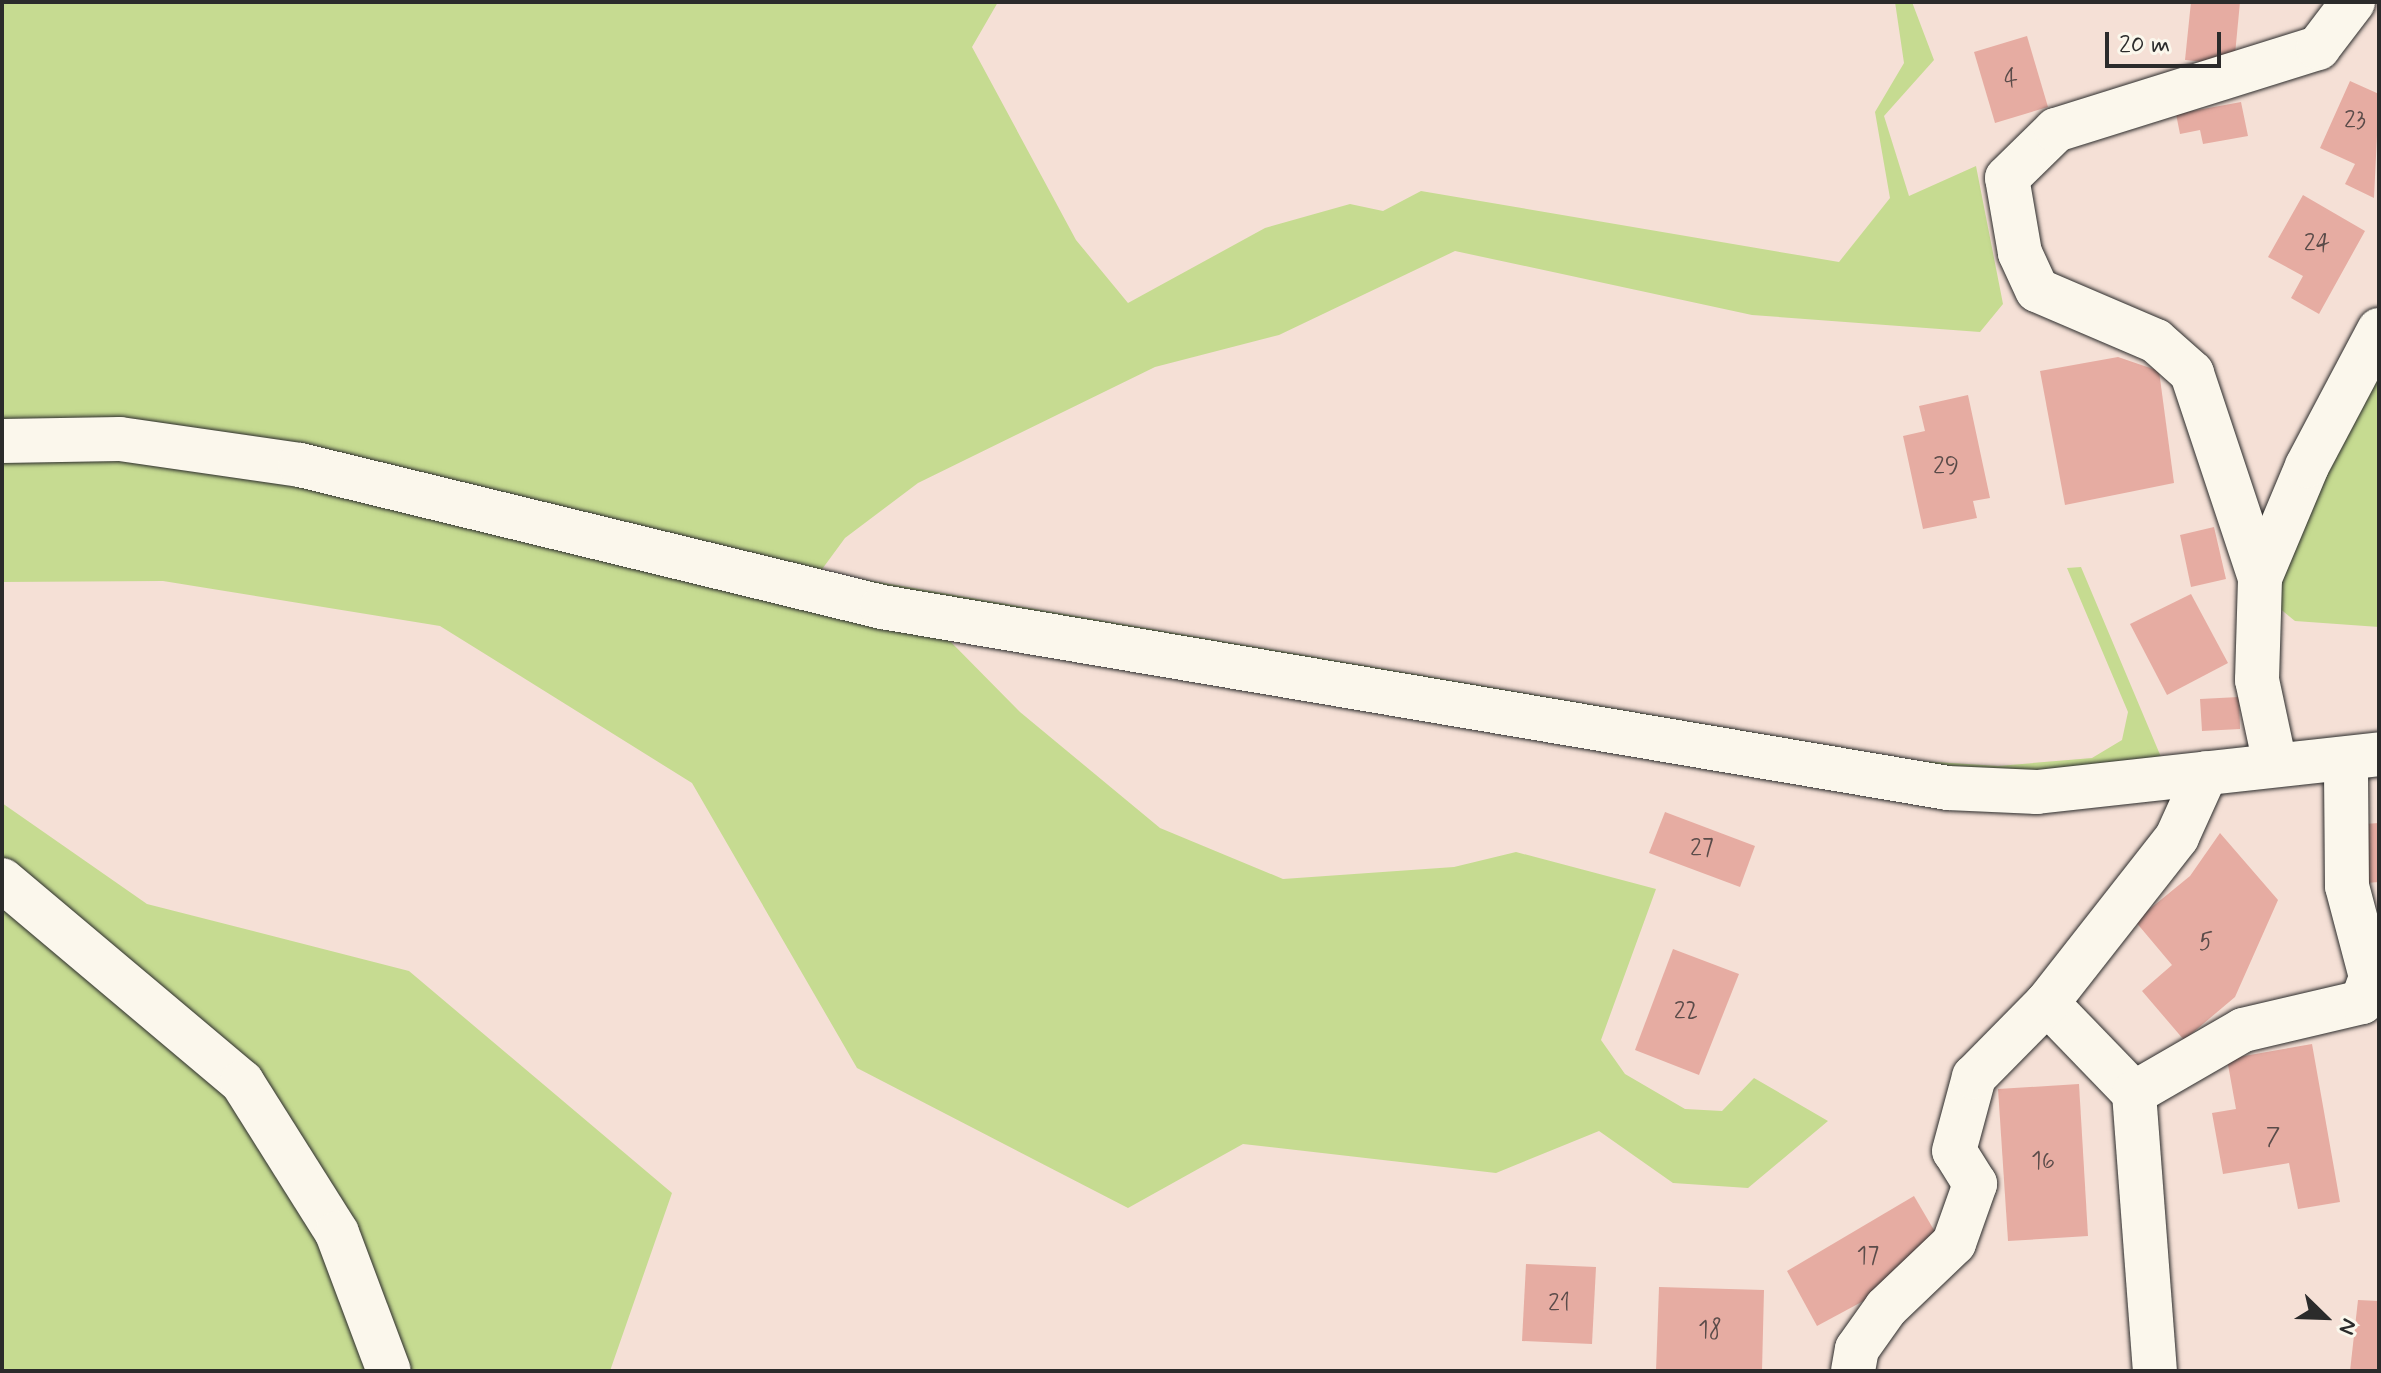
<!DOCTYPE html>
<html>
<head>
<meta charset="utf-8">
<style>
  body { margin:0 }
  #map { position:relative; width:2381px; height:1373px; overflow:hidden; background:#f5e0d6; font-family:Mynerve,sans-serif }
  div>[style] { position:absolute }
  [style*='--x'] { left:calc(var(--x)*1px); top:calc(var(--y)*1px); width:calc(var(--w)*1px); rotate:calc(var(--a)*1deg) }
  .green>* { inset:0; background:#c6db91 }
  .building>* { inset:0; background:#e6aca2 }
  .roads { filter:drop-shadow(0 0 2px #2b2b2b) drop-shadow(0 0 2px #2b2b2b) }
  .minor>* { height:44px; margin:-22px; padding:0 22px; transform-origin:22px; border-radius:22px; background:#fbf7ec }
  span { translate:-50% -50%; white-space:nowrap; text-align:center; line-height:1.15; -webkit-text-stroke:6px #fbf7ec; paint-order:stroke }
  .number-label { font-size:24px; color:#5a4b49 }
  .number-label span { -webkit-text-stroke-width:0 }
  .frame { position:absolute; inset:0; border:4px solid #2b2b2b; pointer-events:none }
  .north { position:absolute; left:2285px; top:1277px; width:80px; height:80px; -webkit-text-stroke:6px #fbf7ec; paint-order:stroke; rotate:113deg; font-size:22px; font-weight:700; line-height:32px; text-align:center; color:#2b2b2b }
  .north::after { content:''; display:block; margin:auto; width:28px; height:36px; background:#2b2b2b; clip-path:polygon(50% 0,100% 100%,50% 72%,0 100%) }
  .scale { position:absolute; left:2105px; top:32px; width:116px; height:36px; box-sizing:border-box; border:4px solid #2b2b2b; border-top:0; padding-left:10px; font-size:24px; line-height:28px; white-space:nowrap; color:#2b2b2b; -webkit-text-stroke:6px #fbf7ec; paint-order:stroke }
</style>
</head>
<body>
<div id="map">
  <div class="green">
    <div style="clip-path:polygon(2px 2px,998px 2px,972px 47px,1076px 240px,1128px 303px,1265px 228px,1350px 204px,1383px 211px,1421px 191px,1839px 262px,1890px 198px,1875px 112px,1904px 63px,1895px 2px,1912px 2px,1934px 60px,1884px 116px,1909px 196px,1976px 166px,2003px 304px,1980px 332px,1752px 315px,1455px 251px,1279px 335px,1155px 367px,918px 483px,845px 538px,820px 572px,1920px 761px,1998px 766px,2092px 758px,2122px 740px,2128px 712px,2067px 568px,2081px 567px,2161px 757px,1971px 777px,944px 635px,1020px 712px,1160px 828px,1283px 879px,1454px 867px,1516px 852px,1656px 889px,1601px 1040px,1625px 1074px,1685px 1109px,1722px 1111px,1754px 1078px,1828px 1121px,1748px 1188px,1673px 1183px,1599px 1131px,1496px 1173px,1243px 1144px,1128px 1208px,857px 1068px,692px 783px,440px 626px,163px 581px,2px 582px)"></div>
    <div style="clip-path:polygon(2379px 339px,2379px 627px,2295px 621px,2273px 603px)"></div>
    <div style="clip-path:polygon(2px 803px,147px 904px,409px 971px,672px 1193px,610px 1371px,2px 1371px)"></div>
  </div>
  <div class="building">
    <div style="clip-path:polygon(2191px 2px,2240px 2px,2234px 65px,2185px 60px)"></div>
    <div style="clip-path:polygon(2027px 36px,2048px 107px,1995px 123px,1974px 52px)"></div>
    <div style="clip-path:polygon(2350px 81px,2379px 94px,2374px 198px,2345px 184px,2355px 164px,2320px 148px)"></div>
    <div style="clip-path:polygon(2241px 102px,2248px 136px,2203px 144px,2200px 130px,2180px 134px,2176px 114px)"></div>
    <div style="clip-path:polygon(2303px 195px,2365px 231px,2319px 314px,2291px 298px,2303px 276px,2268px 257px)"></div>
    <div style="clip-path:polygon(2118px 357px,2159px 371px,2174px 483px,2065px 505px,2040px 371px)"></div>
    <div style="clip-path:polygon(1968px 395px,1990px 498px,1973px 501px,1977px 518px,1923px 529px,1903px 436px,1925px 431px,1919px 406px)"></div>
    <div style="clip-path:polygon(2214px 527px,2226px 579px,2191px 587px,2180px 535px)"></div>
    <div style="clip-path:polygon(2191px 594px,2228px 663px,2167px 695px,2130px 624px)"></div>
    <div style="clip-path:polygon(2239px 697px,2240px 729px,2202px 731px,2200px 699px)"></div>
    <div style="clip-path:polygon(1665px 812px,1755px 846px,1740px 887px,1649px 853px)"></div>
    <div style="clip-path:polygon(2379px 823px,2379px 882px,2367px 883px,2364px 824px)"></div>
    <div style="clip-path:polygon(2220px 833px,2278px 900px,2235px 997px,2184px 1040px,2142px 991px,2172px 965px,2135px 921px,2190px 876px)"></div>
    <div style="clip-path:polygon(1673px 949px,1739px 974px,1699px 1075px,1635px 1050px)"></div>
    <div style="clip-path:polygon(2312px 1044px,2340px 1202px,2298px 1209px,2289px 1163px,2223px 1174px,2212px 1113px,2236px 1109px,2227px 1059px)"></div>
    <div style="clip-path:polygon(2079px 1084px,2088px 1236px,2008px 1241px,1998px 1089px)"></div>
    <div style="clip-path:polygon(1914px 1196px,1941px 1242px,1882px 1291px,1817px 1326px,1787px 1271px)"></div>
    <div style="clip-path:polygon(1526px 1264px,1596px 1267px,1592px 1344px,1522px 1341px)"></div>
    <div style="clip-path:polygon(1659px 1287px,1764px 1290px,1762px 1371px,1656px 1371px)"></div>
    <div style="clip-path:polygon(2358px 1300px,2379px 1301px,2379px 1371px,2350px 1371px)"></div>
  </div>
  <div class="roads">
    <div class="minor">
      <div style="--x:2;--y:441;--w:118;--a:-1"></div>
      <div style="--x:120;--y:439;--w:182;--a:8.2"></div>
      <div style="--x:300;--y:465;--w:599;--a:13.71"></div>
      <div style="--x:882;--y:607;--w:1081;--a:9.64"></div>
      <div style="--x:1948;--y:788;--w:89;--a:2.6"></div>
      <div style="--x:2037;--y:792;--w:344;--a:-6.3"></div>
      <div style="--x:2260;--y:578;--w:216;--a:-108.4"></div>
      <div style="--x:2192;--y:373;--w:48;--a:-138.4"></div>
      <div style="--x:2156;--y:341;--w:129;--a:-156.8"></div>
      <div style="--x:2037;--y:290;--w:41;--a:-114.7"></div>
      <div style="--x:2020;--y:253;--w:76;--a:-99.8"></div>
      <div style="--x:2007;--y:178;--w:69;--a:-44.4"></div>
      <div style="--x:2056;--y:130;--w:275;--a:-17.4"></div>
      <div style="--x:2318;--y:48;--w:58;--a:-52.7"></div>
      <div style="--x:2275;--y:764;--w:86;--a:-102.1"></div>
      <div style="--x:2257;--y:680;--w:102;--a:-88.3"></div>
      <div style="--x:2260;--y:578;--w:121;--a:-67.2"></div>
      <div style="--x:2307;--y:466;--w:154;--a:-62.1"></div>
      <div style="--x:2;--y:880;--w:314;--a:40.1"></div>
      <div style="--x:242;--y:1082;--w:178;--a:57.8"></div>
      <div style="--x:337;--y:1233;--w:147;--a:69.4"></div>
      <div style="--x:2047;--y:1003;--w:125;--a:46"></div>
      <div style="--x:2134;--y:1093;--w:279;--a:85.7"></div>
      <div style="--x:2134;--y:1093;--w:126;--a:-30"></div>
      <div style="--x:2243;--y:1030;--w:122;--a:-13.2"></div>
      <div style="--x:2362;--y:1002;--w:27;--a:-70"></div>
      <div style="--x:2371;--y:977;--w:94;--a:-104.8"></div>
      <div style="--x:2347;--y:886;--w:127;--a:-90.5"></div>
      <div style="--x:1853;--y:1371;--w:22;--a:-80"></div>
      <div style="--x:1857;--y:1349;--w:50;--a:-54.7"></div>
      <div style="--x:1886;--y:1308;--w:94;--a:-43.7"></div>
      <div style="--x:1954;--y:1243;--w:63;--a:-70.4"></div>
      <div style="--x:1975;--y:1184;--w:39;--a:-122"></div>
      <div style="--x:1954;--y:1151;--w:77;--a:-74.9"></div>
      <div style="--x:1974;--y:1077;--w:104;--a:-45.4"></div>
      <div style="--x:2047;--y:1003;--w:211;--a:-51.9"></div>
      <div style="--x:2177;--y:837;--w:70;--a:-65.6"></div>
    </div>
  </div>
  <div class="number-label">
    <span style="left:2011px;top:80px">4</span>
    <span style="left:2355px;top:121px">23</span>
    <span style="left:2317px;top:244px">24</span>
    <span style="left:1946px;top:467px">29</span>
    <span style="left:1702px;top:849px">27</span>
    <span style="left:2206px;top:943px">5</span>
    <span style="left:1686px;top:1012px">22</span>
    <span style="left:2273px;top:1138px">7</span>
    <span style="left:2043px;top:1162px">16</span>
    <span style="left:1868px;top:1257px">17</span>
    <span style="left:1559px;top:1304px">21</span>
    <span style="left:1710px;top:1331px">18</span>
  </div>
  <div class="frame"></div>
  <div class="north">N</div>
  <div class="scale">20 m</div>
</div>
</body>
</html>
